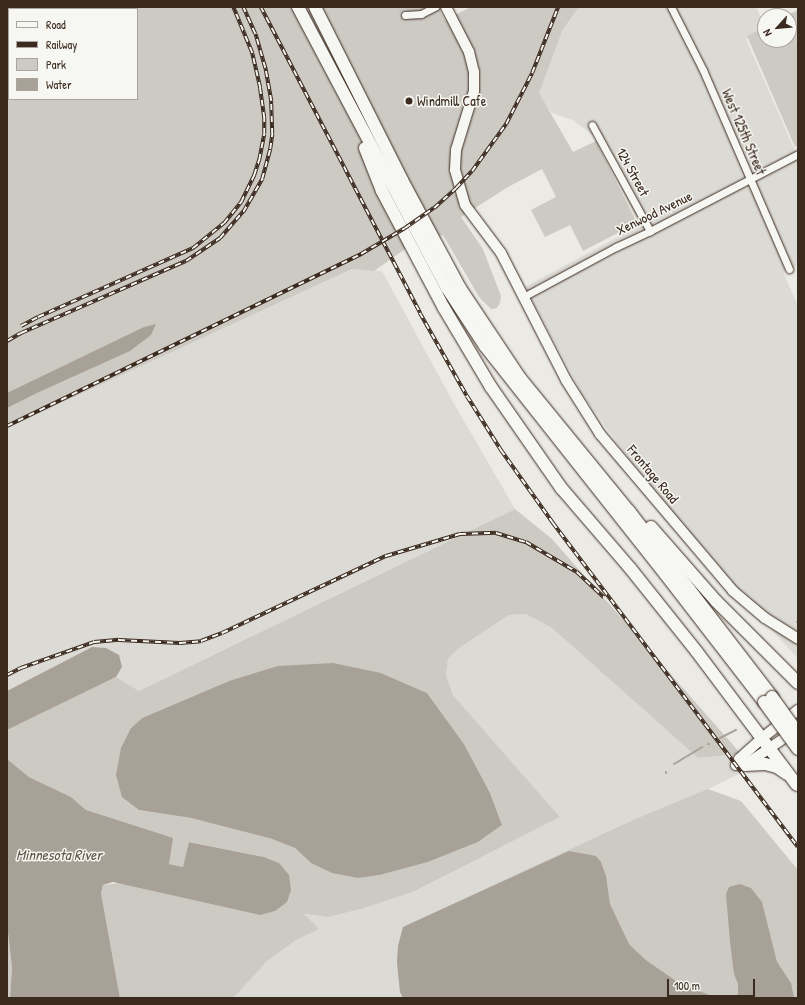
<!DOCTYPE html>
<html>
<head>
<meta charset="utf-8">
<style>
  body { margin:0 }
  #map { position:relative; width:805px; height:1005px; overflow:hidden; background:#ebeae5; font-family:"Patrick Hand",sans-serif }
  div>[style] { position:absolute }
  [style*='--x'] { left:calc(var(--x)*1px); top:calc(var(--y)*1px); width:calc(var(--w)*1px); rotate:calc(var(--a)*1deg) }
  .built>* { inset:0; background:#dcdad4 }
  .green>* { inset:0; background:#cdcac4 }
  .water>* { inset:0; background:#a8a198 }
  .stream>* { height:2px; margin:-1px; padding:0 1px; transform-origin:1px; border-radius:1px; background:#a8a198 }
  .roads { filter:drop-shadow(0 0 1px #3b2a1e) drop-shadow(0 0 1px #3b2a1e) }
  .street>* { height:7px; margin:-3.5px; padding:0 3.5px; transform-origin:3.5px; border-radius:3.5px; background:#f6f6f2 }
  .secondary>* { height:10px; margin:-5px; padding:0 5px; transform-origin:5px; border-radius:5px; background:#f6f6f2 }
  .highway>* { height:12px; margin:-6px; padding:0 6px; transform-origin:6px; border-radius:6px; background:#f6f6f2 }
  .rail>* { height:3.5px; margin-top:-1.75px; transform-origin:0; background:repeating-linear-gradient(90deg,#f6f6f2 0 6px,#3b2a1e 0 12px); box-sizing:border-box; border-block:1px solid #3b2a1e }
  .bridges { filter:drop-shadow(0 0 1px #3b2a1e) drop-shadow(0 0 1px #3b2a1e) }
  .highway-bridge>* { height:12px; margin:-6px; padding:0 6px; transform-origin:6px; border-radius:6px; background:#f6f6f2 }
  .dots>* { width:11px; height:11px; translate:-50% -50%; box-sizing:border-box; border:2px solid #f6f6f2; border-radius:50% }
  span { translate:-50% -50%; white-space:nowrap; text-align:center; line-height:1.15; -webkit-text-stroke:3px #f6f6f2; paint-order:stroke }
  .poi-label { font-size:14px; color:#3b2a1e }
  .left { translate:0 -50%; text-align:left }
  .street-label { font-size:14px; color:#3b2a1e }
  .water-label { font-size:15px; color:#615449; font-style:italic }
  .frame { position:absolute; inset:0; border:8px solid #3b2a1e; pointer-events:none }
  .legend { position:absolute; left:8px; top:8px; width:130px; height:92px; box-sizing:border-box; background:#f6f6f2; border:1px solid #aba49d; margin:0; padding:5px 7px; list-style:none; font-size:12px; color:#3b2a1e }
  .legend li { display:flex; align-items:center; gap:8px; height:20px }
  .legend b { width:20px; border:1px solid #aba49d }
  .north { position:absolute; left:757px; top:8px; width:40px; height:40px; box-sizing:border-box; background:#f6f6f2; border:1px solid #aba49d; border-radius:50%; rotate:243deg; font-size:11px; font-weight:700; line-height:16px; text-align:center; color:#3b2a1e }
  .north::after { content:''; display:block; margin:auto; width:14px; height:18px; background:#3b2a1e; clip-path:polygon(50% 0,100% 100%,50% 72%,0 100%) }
  .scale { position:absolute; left:667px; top:979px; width:88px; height:18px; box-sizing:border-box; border:2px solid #3b2a1e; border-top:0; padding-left:5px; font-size:12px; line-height:14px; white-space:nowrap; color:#3b2a1e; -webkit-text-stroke:3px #f6f6f2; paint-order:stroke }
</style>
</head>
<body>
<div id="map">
  <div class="built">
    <div style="clip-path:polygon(579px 7px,756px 7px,765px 27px,746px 39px,798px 158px,798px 265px,783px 272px,798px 306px,798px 659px,743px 598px,667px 508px,621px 448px,582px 394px,525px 287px,640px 225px,595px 137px,573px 120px,552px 113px,538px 97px,544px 58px)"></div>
    <div style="clip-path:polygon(352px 269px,382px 271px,453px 402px,515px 509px,139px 691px,116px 677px,122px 667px,92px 647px,7px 691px,7px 428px)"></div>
    <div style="clip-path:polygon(526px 614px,552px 628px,698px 758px,741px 754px,751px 768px,684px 801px,633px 820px,588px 843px,400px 992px,403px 998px,120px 998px,275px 911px,328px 917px,361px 909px,413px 892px,560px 817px,453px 695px,446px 675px,448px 659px,459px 648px,509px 615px)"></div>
  </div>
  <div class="green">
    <div style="clip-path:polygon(evenodd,7px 7px,438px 7px,445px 20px,471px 7px,579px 7px,562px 31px,539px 93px,573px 152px,596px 141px,637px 223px,583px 251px,570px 225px,545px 237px,531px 210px,556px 197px,542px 169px,508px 187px,461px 217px,483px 249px,501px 296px,500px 303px,497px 308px,491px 309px,479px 297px,443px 235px,408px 247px,374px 271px,352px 269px,7px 428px,7px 7px,9px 9px,137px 9px,137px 99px,9px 99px,9px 9px)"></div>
    <div style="clip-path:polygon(798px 10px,798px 145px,795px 147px,747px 36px,765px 27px,765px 40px,789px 40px,789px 16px,786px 16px)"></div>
    <div style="clip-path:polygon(evenodd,515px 509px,552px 539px,741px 754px,698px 758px,552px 628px,526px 614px,509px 615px,459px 648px,448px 659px,446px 675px,453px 695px,560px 817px,413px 892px,361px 909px,328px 917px,304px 914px,319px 929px,296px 940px,267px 961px,233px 998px,120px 998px,101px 893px,103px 885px,279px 863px,264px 857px,190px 842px,183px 867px,169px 864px,103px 818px,86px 810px,71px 797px,29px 777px,7px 759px,7px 730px,116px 677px,139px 691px,515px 509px,381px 673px,427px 693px,464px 744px,490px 793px,502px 825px,478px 842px,428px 862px,380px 875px,358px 878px,311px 863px,295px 848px,272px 839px,191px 818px,139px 810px,131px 728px,142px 718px,229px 681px,381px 673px)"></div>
    <div style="clip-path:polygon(708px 789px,741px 801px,798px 870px,798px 998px,403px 998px,400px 992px,397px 962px,398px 946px,403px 927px,633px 820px)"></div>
    <div style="clip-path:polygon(7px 924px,12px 968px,10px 998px,7px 998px)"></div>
  </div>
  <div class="water">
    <div style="clip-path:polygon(156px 324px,151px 335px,130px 351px,39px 392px,7px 408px,7px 393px,144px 327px)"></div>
    <div style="clip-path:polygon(92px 647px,106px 648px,119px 655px,122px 667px,116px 677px,7px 730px,7px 691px)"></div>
    <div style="clip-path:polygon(333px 663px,381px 673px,427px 693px,464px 744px,490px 793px,502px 825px,478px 842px,428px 862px,380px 875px,358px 878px,332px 873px,311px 863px,295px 848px,272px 839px,191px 818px,139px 810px,122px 797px,116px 775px,121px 748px,131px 728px,142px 718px,229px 681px,278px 666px)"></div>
    <div style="clip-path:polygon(7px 759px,29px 777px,71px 797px,86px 810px,173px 838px,169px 864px,183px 867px,189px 842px,264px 857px,279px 863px,289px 875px,291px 890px,287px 902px,275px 911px,260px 915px,113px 882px,103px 885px,101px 893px,120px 998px,10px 998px,12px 968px,7px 924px)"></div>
    <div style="clip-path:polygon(569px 851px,596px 856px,601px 862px,606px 876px,610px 904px,629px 944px,636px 951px,647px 961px,679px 983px,717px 998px,403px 998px,400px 992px,397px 962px,398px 946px,403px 927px)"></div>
    <div style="clip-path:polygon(740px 884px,751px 888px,762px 902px,777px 962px,791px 983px,794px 998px,733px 998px,738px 994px,738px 984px,734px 974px,730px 942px,726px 894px,729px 887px)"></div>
  </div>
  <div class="stream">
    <div style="--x:797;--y:622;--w:1;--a:-45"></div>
    <div style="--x:720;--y:738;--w:18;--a:-27"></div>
    <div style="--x:708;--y:744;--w:1;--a:0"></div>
    <div style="--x:674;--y:764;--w:33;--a:-31"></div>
    <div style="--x:666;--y:773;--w:1;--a:-90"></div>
  </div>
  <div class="roads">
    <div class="street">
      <div style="--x:671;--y:7;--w:71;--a:63.1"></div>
      <div style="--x:703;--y:70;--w:217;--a:66.6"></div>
      <div style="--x:405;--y:15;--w:16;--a:-4"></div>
      <div style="--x:421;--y:14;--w:16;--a:-27"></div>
      <div style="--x:592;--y:125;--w:121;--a:61.3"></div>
      <div style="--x:523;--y:297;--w:106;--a:-28.3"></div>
      <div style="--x:616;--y:247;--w:38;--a:-25"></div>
      <div style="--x:650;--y:231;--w:167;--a:-27.5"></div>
    </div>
    <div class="secondary">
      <div style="--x:446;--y:7;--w:51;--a:62.9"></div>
      <div style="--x:469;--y:52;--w:21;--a:76"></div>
      <div style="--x:474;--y:72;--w:19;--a:90"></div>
      <div style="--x:474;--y:91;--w:62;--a:107"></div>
      <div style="--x:456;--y:150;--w:20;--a:93"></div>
      <div style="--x:455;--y:170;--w:36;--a:74"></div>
      <div style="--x:465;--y:205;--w:60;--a:53.1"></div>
      <div style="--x:501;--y:253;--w:143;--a:62.9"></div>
      <div style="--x:566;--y:380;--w:64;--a:57.8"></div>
      <div style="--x:600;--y:434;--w:206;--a:49.7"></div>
      <div style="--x:733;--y:591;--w:42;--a:40.2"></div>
      <div style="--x:765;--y:618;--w:39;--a:32"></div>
      <div style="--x:793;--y:732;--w:58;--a:145.5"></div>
      <div style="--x:745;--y:765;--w:9;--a:180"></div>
      <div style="--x:736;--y:765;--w:7;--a:-63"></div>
      <div style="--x:739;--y:759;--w:31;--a:-42"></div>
      <div style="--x:762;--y:738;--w:46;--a:-37.9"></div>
    </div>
    <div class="highway">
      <div style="--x:298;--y:7;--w:318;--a:62.1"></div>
      <div style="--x:447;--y:288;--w:69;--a:56.8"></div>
      <div style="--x:485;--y:346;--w:292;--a:51.7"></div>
      <div style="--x:666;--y:575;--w:160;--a:52.3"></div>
      <div style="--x:315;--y:7;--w:194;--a:63.3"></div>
      <div style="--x:402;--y:180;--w:123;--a:61.8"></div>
      <div style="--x:460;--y:288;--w:108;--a:56.3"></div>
      <div style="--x:520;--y:378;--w:172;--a:50.7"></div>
      <div style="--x:629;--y:511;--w:235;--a:52.4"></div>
      <div style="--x:365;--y:148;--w:46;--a:68.4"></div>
      <div style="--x:382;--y:191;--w:132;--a:62.1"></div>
      <div style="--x:444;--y:308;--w:92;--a:59.3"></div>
      <div style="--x:491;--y:387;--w:124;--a:55.2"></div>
      <div style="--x:562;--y:489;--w:104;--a:49.3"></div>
      <div style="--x:630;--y:568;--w:107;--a:51.4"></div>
      <div style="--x:697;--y:652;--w:166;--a:53.1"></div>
      <div style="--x:651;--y:527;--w:98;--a:48.7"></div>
      <div style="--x:716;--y:601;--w:116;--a:45"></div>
      <div style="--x:745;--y:765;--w:20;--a:-3"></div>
      <div style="--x:765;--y:764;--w:12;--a:14"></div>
      <div style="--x:777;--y:767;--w:12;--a:35"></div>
    </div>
  </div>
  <div class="rail">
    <div style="--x:261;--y:7;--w:345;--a:62.5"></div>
    <div style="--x:420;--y:313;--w:95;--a:60.5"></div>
    <div style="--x:467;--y:396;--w:64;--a:57.8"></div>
    <div style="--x:501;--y:450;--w:90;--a:54.5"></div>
    <div style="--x:553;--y:523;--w:406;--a:52.9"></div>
    <div style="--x:21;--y:326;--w:19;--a:-28"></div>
    <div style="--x:38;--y:317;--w:170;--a:-24"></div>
    <div style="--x:193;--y:248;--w:40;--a:-39"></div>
    <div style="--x:224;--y:223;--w:27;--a:-51"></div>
    <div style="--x:241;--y:202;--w:30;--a:-64"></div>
    <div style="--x:254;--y:175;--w:16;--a:-72"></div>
    <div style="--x:259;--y:160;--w:26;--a:-79"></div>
    <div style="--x:264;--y:134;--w:16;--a:-90"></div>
    <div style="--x:264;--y:118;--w:30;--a:-98"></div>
    <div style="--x:260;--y:88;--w:36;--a:-103"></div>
    <div style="--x:252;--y:53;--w:50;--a:-112.4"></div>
    <div style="--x:7;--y:341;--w:16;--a:-30"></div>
    <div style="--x:21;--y:333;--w:180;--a:-23.6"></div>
    <div style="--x:186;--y:261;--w:41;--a:-34.1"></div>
    <div style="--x:220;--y:238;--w:35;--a:-49"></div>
    <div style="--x:243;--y:212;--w:38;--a:-60"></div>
    <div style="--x:262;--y:179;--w:31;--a:-75"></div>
    <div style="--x:270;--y:149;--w:15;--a:-82"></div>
    <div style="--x:272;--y:134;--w:33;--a:-92"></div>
    <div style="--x:271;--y:101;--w:34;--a:-100"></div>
    <div style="--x:265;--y:68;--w:35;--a:-106"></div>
    <div style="--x:255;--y:34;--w:30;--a:-114"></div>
    <div style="--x:7;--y:426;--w:394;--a:-25.9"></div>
    <div style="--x:361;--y:254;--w:51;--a:-30.6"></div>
    <div style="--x:405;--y:228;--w:35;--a:-35"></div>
    <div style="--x:434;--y:208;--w:30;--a:-42"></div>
    <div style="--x:456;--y:188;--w:23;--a:-47"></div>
    <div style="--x:472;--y:171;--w:58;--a:-54.1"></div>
    <div style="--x:506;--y:124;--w:57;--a:-63"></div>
    <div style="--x:532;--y:73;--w:71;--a:-68.5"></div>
    <div style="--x:7;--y:675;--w:16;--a:-27"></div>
    <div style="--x:21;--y:668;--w:77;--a:-19.6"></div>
    <div style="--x:94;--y:642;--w:25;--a:-5"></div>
    <div style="--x:119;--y:640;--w:61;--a:2.8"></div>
    <div style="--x:180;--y:643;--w:21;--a:-5"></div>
    <div style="--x:201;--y:641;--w:22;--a:-21"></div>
    <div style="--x:222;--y:633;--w:181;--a:-25.2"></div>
    <div style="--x:386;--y:556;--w:77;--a:-16.6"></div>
    <div style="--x:460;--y:534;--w:36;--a:-2"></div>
    <div style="--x:496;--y:533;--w:31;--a:17"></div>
    <div style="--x:526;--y:542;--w:59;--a:30.5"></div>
    <div style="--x:577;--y:572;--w:37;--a:43"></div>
  </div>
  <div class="bridges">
    <div class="highway-bridge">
      <div style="--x:772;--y:697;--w:44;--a:54.2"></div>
      <div style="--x:764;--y:702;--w:58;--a:54.1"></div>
    </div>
  </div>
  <div class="dots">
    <div style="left:409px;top:101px;background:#3b2a1e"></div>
  </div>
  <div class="poi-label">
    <span class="left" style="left:417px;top:101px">Windmill Cafe</span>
  </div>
  <div class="street-label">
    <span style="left:744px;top:132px;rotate:67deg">West 125th Street</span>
    <span style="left:633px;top:172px;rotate:61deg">124 Street</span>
    <span style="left:654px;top:213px;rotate:-26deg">Xenwood Avenue</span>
    <span style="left:653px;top:474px;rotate:50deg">Frontage Road</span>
  </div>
  <div class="water-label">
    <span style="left:59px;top:855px">Minnesota River</span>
  </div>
  <div class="frame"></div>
  <ul class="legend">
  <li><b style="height:5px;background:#f6f6f2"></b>Road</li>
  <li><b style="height:5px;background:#3b2a1e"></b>Railway</li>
  <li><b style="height:11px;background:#cdcac4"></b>Park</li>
  <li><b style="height:11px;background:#a8a198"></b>Water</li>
  </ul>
  <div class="north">N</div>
  <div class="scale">100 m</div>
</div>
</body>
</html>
